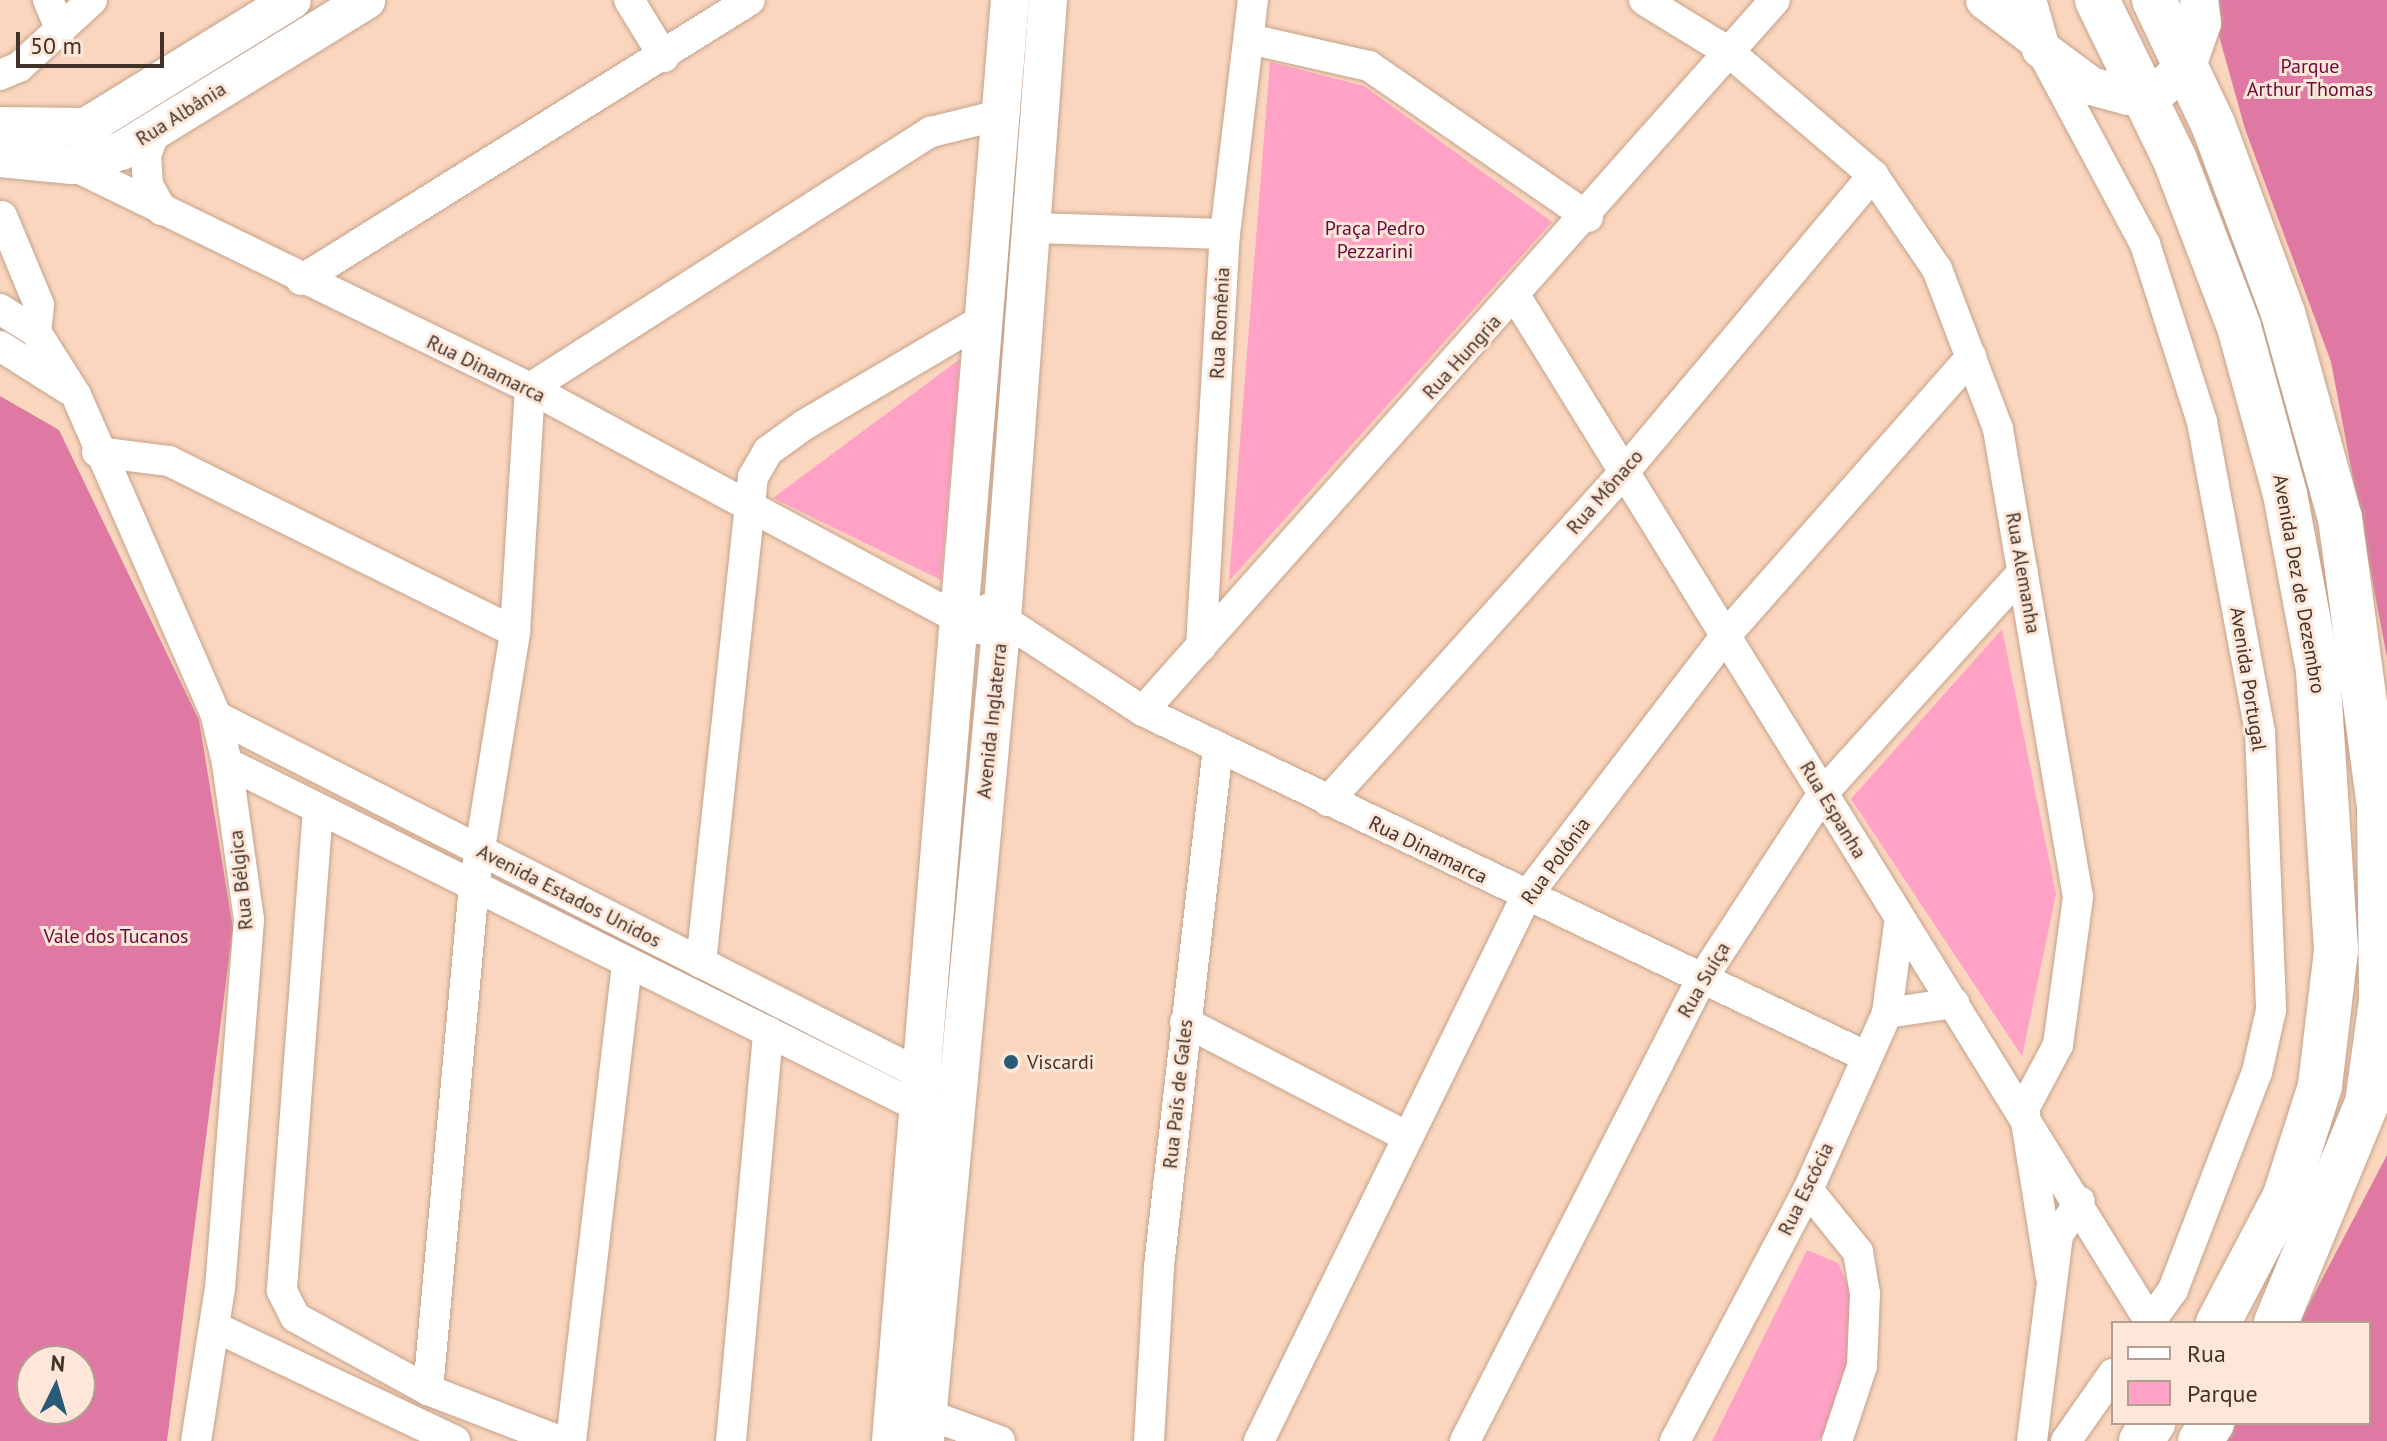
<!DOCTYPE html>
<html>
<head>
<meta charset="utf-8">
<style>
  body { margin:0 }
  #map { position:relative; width:2387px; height:1441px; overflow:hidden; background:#fbd6be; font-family:"PT Sans",sans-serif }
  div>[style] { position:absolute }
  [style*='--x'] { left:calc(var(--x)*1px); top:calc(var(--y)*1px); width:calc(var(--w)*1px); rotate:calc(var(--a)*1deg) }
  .green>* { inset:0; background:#ffa2c6 }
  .forest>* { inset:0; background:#df79a3 }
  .roads { filter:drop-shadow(0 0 2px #c5a28b) drop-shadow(0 0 2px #c5a28b) }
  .minor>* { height:30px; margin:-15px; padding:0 15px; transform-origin:15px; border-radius:15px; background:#fff }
  .major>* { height:38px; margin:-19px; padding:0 19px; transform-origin:19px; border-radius:19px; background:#fff }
  .highway>* { height:44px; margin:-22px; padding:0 22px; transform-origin:22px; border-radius:22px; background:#fff }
  .dots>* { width:22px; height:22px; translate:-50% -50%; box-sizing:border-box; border:4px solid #fee7d8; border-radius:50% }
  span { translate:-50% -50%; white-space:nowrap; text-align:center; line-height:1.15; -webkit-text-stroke:6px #fee7d8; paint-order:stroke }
  .park-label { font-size:20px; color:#690a3d }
  .street-label { font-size:20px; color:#42332a }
  .poi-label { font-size:20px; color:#42332a }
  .left { translate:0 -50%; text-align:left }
  .legend { position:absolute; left:2111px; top:1321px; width:260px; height:104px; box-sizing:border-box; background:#fee7d8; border:2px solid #b39f92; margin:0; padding:10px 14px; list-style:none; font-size:24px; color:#42332a }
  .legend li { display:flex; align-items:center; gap:16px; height:40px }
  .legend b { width:40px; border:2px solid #b39f92 }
  .north { position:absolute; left:16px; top:1345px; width:80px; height:80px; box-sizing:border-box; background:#fee7d8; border:2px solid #b39f92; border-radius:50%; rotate:5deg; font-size:22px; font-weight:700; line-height:32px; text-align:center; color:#42332a }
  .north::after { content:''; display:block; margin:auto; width:28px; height:36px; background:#275b78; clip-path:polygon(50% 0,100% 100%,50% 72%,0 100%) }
  .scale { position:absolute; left:16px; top:32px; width:148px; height:36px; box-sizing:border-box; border:4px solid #42332a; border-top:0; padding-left:10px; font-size:24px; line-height:28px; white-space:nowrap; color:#42332a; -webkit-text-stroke:6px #fee7d8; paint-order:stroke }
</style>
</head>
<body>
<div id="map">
  <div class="green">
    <div style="clip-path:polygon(1270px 62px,1364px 86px,1552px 222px,1229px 581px)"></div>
    <div style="clip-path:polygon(960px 359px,941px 580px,773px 498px)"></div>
    <div style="clip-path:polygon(2002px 629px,2056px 894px,2022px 1056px,1851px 799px)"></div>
    <div style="clip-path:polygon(1807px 1250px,1838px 1263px,1853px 1297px,1847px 1365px,1825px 1431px,1818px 1441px,1712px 1441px)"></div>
  </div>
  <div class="forest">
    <div style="clip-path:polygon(2209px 0,2387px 0,2387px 658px,2331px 362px,2245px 129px)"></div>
    <div style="clip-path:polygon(evenodd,0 396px,59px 430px,199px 720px,233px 928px,167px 1441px,0 1441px,0 396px,80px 1361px,80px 1409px,32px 1409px,32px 1361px,80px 1361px)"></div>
    <div style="clip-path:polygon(2387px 1155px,2387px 1441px,2224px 1441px,2236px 1423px,2369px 1423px,2369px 1323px,2299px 1323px)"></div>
  </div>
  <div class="roads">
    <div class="minor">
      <div style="--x:48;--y:0;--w:33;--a:67"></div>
      <div style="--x:629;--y:0;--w:67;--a:58.4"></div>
      <div style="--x:1644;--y:0;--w:100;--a:31.5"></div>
      <div style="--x:1729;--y:52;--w:189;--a:40.5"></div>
      <div style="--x:1873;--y:175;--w:114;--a:55.8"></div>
      <div style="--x:1937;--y:269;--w:171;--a:69.1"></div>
      <div style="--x:1998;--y:429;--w:475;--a:80.3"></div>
      <div style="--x:2078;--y:897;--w:149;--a:97.7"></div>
      <div style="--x:2058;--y:1045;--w:72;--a:118"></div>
      <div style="--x:2024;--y:1109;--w:170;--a:80.9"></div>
      <div style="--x:1249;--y:39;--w:123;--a:12.7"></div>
      <div style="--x:1369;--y:66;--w:266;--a:34.6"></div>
      <div style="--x:2041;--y:50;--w:220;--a:61.8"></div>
      <div style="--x:2145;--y:244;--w:187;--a:72.2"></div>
      <div style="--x:2202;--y:422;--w:315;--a:79.4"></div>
      <div style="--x:2260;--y:732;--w:278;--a:87.7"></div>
      <div style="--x:2271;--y:1010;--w:64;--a:102.7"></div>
      <div style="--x:2257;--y:1072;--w:234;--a:111.1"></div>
      <div style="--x:2173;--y:1290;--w:41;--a:126"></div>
      <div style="--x:0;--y:75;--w:21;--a:-23"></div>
      <div style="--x:19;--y:67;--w:99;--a:-42.5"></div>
      <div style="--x:156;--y:129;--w:28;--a:111"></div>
      <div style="--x:146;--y:155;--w:30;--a:86"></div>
      <div style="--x:148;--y:185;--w:29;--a:61"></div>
      <div style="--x:72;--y:165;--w:509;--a:25.96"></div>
      <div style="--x:530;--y:388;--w:509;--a:28.28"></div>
      <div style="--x:978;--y:629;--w:26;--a:-23"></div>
      <div style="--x:2;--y:216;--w:96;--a:67.4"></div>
      <div style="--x:39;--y:305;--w:27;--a:96"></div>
      <div style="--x:1033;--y:228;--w:192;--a:1.8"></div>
      <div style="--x:301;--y:280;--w:529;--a:-31.95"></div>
      <div style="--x:1516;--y:297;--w:1205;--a:58.26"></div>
      <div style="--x:0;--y:309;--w:43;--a:32.6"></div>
      <div style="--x:36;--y:332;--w:75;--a:57.6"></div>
      <div style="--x:76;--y:395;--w:350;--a:66.4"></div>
      <div style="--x:216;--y:716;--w:48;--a:76.8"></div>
      <div style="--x:227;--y:763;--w:159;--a:82"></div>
      <div style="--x:249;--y:920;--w:369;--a:94.5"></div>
      <div style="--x:220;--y:1288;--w:155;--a:98.9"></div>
      <div style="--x:0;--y:346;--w:80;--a:32.3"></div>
      <div style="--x:97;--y:452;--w:73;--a:7.1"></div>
      <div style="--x:169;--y:461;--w:386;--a:26.3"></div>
      <div style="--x:987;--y:609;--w:186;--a:33.2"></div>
      <div style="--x:1143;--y:711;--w:802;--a:25.54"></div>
      <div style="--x:1201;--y:647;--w:414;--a:-86.7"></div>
      <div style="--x:1225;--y:234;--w:236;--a:-83.2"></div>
      <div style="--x:1143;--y:711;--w:951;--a:-48.37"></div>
      <div style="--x:216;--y:716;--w:792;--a:26.95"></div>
      <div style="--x:922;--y:1075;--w:18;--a:6"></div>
      <div style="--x:227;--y:763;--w:773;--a:26.43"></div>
      <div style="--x:919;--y:1107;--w:17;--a:7"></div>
      <div style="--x:1328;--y:801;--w:443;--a:-48"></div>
      <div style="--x:1624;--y:472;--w:388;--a:-50"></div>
      <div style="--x:318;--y:809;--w:483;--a:94.3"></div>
      <div style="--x:282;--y:1291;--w:29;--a:63"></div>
      <div style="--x:295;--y:1317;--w:152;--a:28.8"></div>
      <div style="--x:428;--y:1390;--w:142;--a:21.1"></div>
      <div style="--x:701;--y:963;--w:489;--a:-83.9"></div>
      <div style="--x:753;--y:477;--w:30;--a:-60"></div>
      <div style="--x:768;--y:451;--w:44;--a:-35.8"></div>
      <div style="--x:804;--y:425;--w:211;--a:-30.5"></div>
      <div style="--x:1887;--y:1013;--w:68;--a:-8.5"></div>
      <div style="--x:1185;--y:1022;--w:249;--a:27.3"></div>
      <div style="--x:1808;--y:1190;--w:80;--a:51.1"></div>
      <div style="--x:1858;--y:1252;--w:43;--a:80.5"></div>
      <div style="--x:1865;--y:1294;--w:72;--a:92.4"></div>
      <div style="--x:1862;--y:1366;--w:79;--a:108.4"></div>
      <div style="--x:215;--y:1327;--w:266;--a:25.4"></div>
      <div style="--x:428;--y:1390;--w:506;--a:-84.79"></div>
      <div style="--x:474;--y:886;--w:257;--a:-80.8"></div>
      <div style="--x:515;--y:632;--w:244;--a:-86.5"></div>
      <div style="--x:530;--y:388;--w:476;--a:-32.6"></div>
      <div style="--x:931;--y:132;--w:75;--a:-13.9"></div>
      <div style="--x:908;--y:1407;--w:98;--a:20.3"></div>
      <div style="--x:571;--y:1441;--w:482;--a:-83.3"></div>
      <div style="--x:731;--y:1441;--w:411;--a:-84.8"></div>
      <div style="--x:1149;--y:1441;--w:175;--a:-86.7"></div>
      <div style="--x:1159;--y:1266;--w:522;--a:-83.51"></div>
      <div style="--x:1259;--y:1441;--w:606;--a:-63.86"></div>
      <div style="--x:1526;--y:897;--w:330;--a:-52.6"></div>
      <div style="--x:1726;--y:635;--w:371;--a:-48.6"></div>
      <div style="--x:1465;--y:1441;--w:516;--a:-62.89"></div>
      <div style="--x:1700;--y:982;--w:225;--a:-56.9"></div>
      <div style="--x:1823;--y:793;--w:298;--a:-47.9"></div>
      <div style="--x:1675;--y:1441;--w:284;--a:-62.1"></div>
      <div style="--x:1808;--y:1190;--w:194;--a:-65.9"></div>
      <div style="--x:1887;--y:1013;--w:90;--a:-82.3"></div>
      <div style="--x:2032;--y:1441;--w:208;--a:-82.8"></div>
      <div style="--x:2058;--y:1235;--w:40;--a:-57.1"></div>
      <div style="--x:2066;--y:1441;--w:82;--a:-55"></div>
    </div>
    <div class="major">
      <div style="--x:1985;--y:0;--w:63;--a:37.2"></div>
      <div style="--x:2027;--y:0;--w:51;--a:74.1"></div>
      <div style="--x:2041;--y:49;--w:62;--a:36.5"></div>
      <div style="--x:2091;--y:86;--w:39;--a:15"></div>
      <div style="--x:2129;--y:96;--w:34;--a:-14"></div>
      <div style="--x:2162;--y:88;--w:36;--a:-44"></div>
      <div style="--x:2188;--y:63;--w:42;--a:-70.7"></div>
      <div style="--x:2202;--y:23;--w:23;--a:-97"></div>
      <div style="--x:0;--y:126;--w:86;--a:0.7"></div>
      <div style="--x:86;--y:127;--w:242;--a:-31.7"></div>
      <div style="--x:0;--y:158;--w:72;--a:5.6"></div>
      <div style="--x:72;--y:165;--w:51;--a:-15.9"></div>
      <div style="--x:121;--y:151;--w:288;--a:-31.6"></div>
      <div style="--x:891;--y:1441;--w:1446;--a:-85.28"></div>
      <div style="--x:925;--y:1441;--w:826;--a:-84.65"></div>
      <div style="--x:1002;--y:619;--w:621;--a:-85.75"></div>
    </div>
    <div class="highway">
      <div style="--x:2097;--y:0;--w:178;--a:64"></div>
      <div style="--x:2175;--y:160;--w:179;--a:69"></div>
      <div style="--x:2239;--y:327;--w:173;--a:74.6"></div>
      <div style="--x:2285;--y:494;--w:180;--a:79.4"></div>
      <div style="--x:2318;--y:671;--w:281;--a:86.3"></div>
      <div style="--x:2336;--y:951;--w:136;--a:96.8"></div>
      <div style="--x:2320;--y:1086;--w:115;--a:107.7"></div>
      <div style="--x:2285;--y:1196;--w:144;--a:117.8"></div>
      <div style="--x:2154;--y:0;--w:137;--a:64.6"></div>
      <div style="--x:2213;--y:124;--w:202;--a:69.7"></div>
      <div style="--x:2283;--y:313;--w:213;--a:74.5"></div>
      <div style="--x:2340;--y:518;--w:290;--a:82.3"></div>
      <div style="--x:2379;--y:805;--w:196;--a:89.4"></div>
      <div style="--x:2381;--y:1001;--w:103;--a:97.8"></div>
      <div style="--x:2367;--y:1103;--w:238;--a:112.5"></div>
      <div style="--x:2141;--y:1441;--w:22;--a:-56"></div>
      <div style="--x:2200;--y:1441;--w:22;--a:-56"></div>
    </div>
  </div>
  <div class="dots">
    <div style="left:1011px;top:1062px;background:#275b78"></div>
  </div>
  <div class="park-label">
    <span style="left:2310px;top:78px">Parque<br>Arthur Thomas</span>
    <span style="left:1375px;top:240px">Praça Pedro<br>Pezzarini</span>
    <span style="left:116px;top:936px">Vale dos Tucanos</span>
  </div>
  <div class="street-label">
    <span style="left:181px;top:114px;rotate:-32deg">Rua Albânia</span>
    <span style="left:1220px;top:323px;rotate:-87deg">Rua Romênia</span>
    <span style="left:1462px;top:357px;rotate:-48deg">Rua Hungria</span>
    <span style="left:486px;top:369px;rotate:26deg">Rua Dinamarca</span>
    <span style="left:1605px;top:492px;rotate:-49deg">Rua Mônaco</span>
    <span style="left:2023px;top:573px;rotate:80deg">Rua Alemanha</span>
    <span style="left:2299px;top:584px;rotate:80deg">Avenida Dez de Dezembro</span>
    <span style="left:2248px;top:679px;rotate:81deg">Avenida Portugal</span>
    <span style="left:992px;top:721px;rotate:-84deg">Avenida Inglaterra</span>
    <span style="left:1833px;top:810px;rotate:59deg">Rua Espanha</span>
    <span style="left:1428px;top:850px;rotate:26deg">Rua Dinamarca</span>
    <span style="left:1556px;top:861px;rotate:-54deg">Rua Polônia</span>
    <span style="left:241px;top:880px;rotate:-96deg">Rua Bélgica</span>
    <span style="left:569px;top:896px;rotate:27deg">Avenida Estados Unidos</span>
    <span style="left:1704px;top:980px;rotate:-60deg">Rua Suíça</span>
    <span style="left:1178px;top:1094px;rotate:-84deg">Rua País de Gales</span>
    <span style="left:1806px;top:1189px;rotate:-64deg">Rua Escócia</span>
  </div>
  <div class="poi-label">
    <span class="left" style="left:1027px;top:1062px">Viscardi</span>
  </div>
  <ul class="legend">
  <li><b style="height:10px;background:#fff"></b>Rua</li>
  <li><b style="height:22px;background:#ffa2c6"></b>Parque</li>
  </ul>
  <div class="north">N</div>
  <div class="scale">50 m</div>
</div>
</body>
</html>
